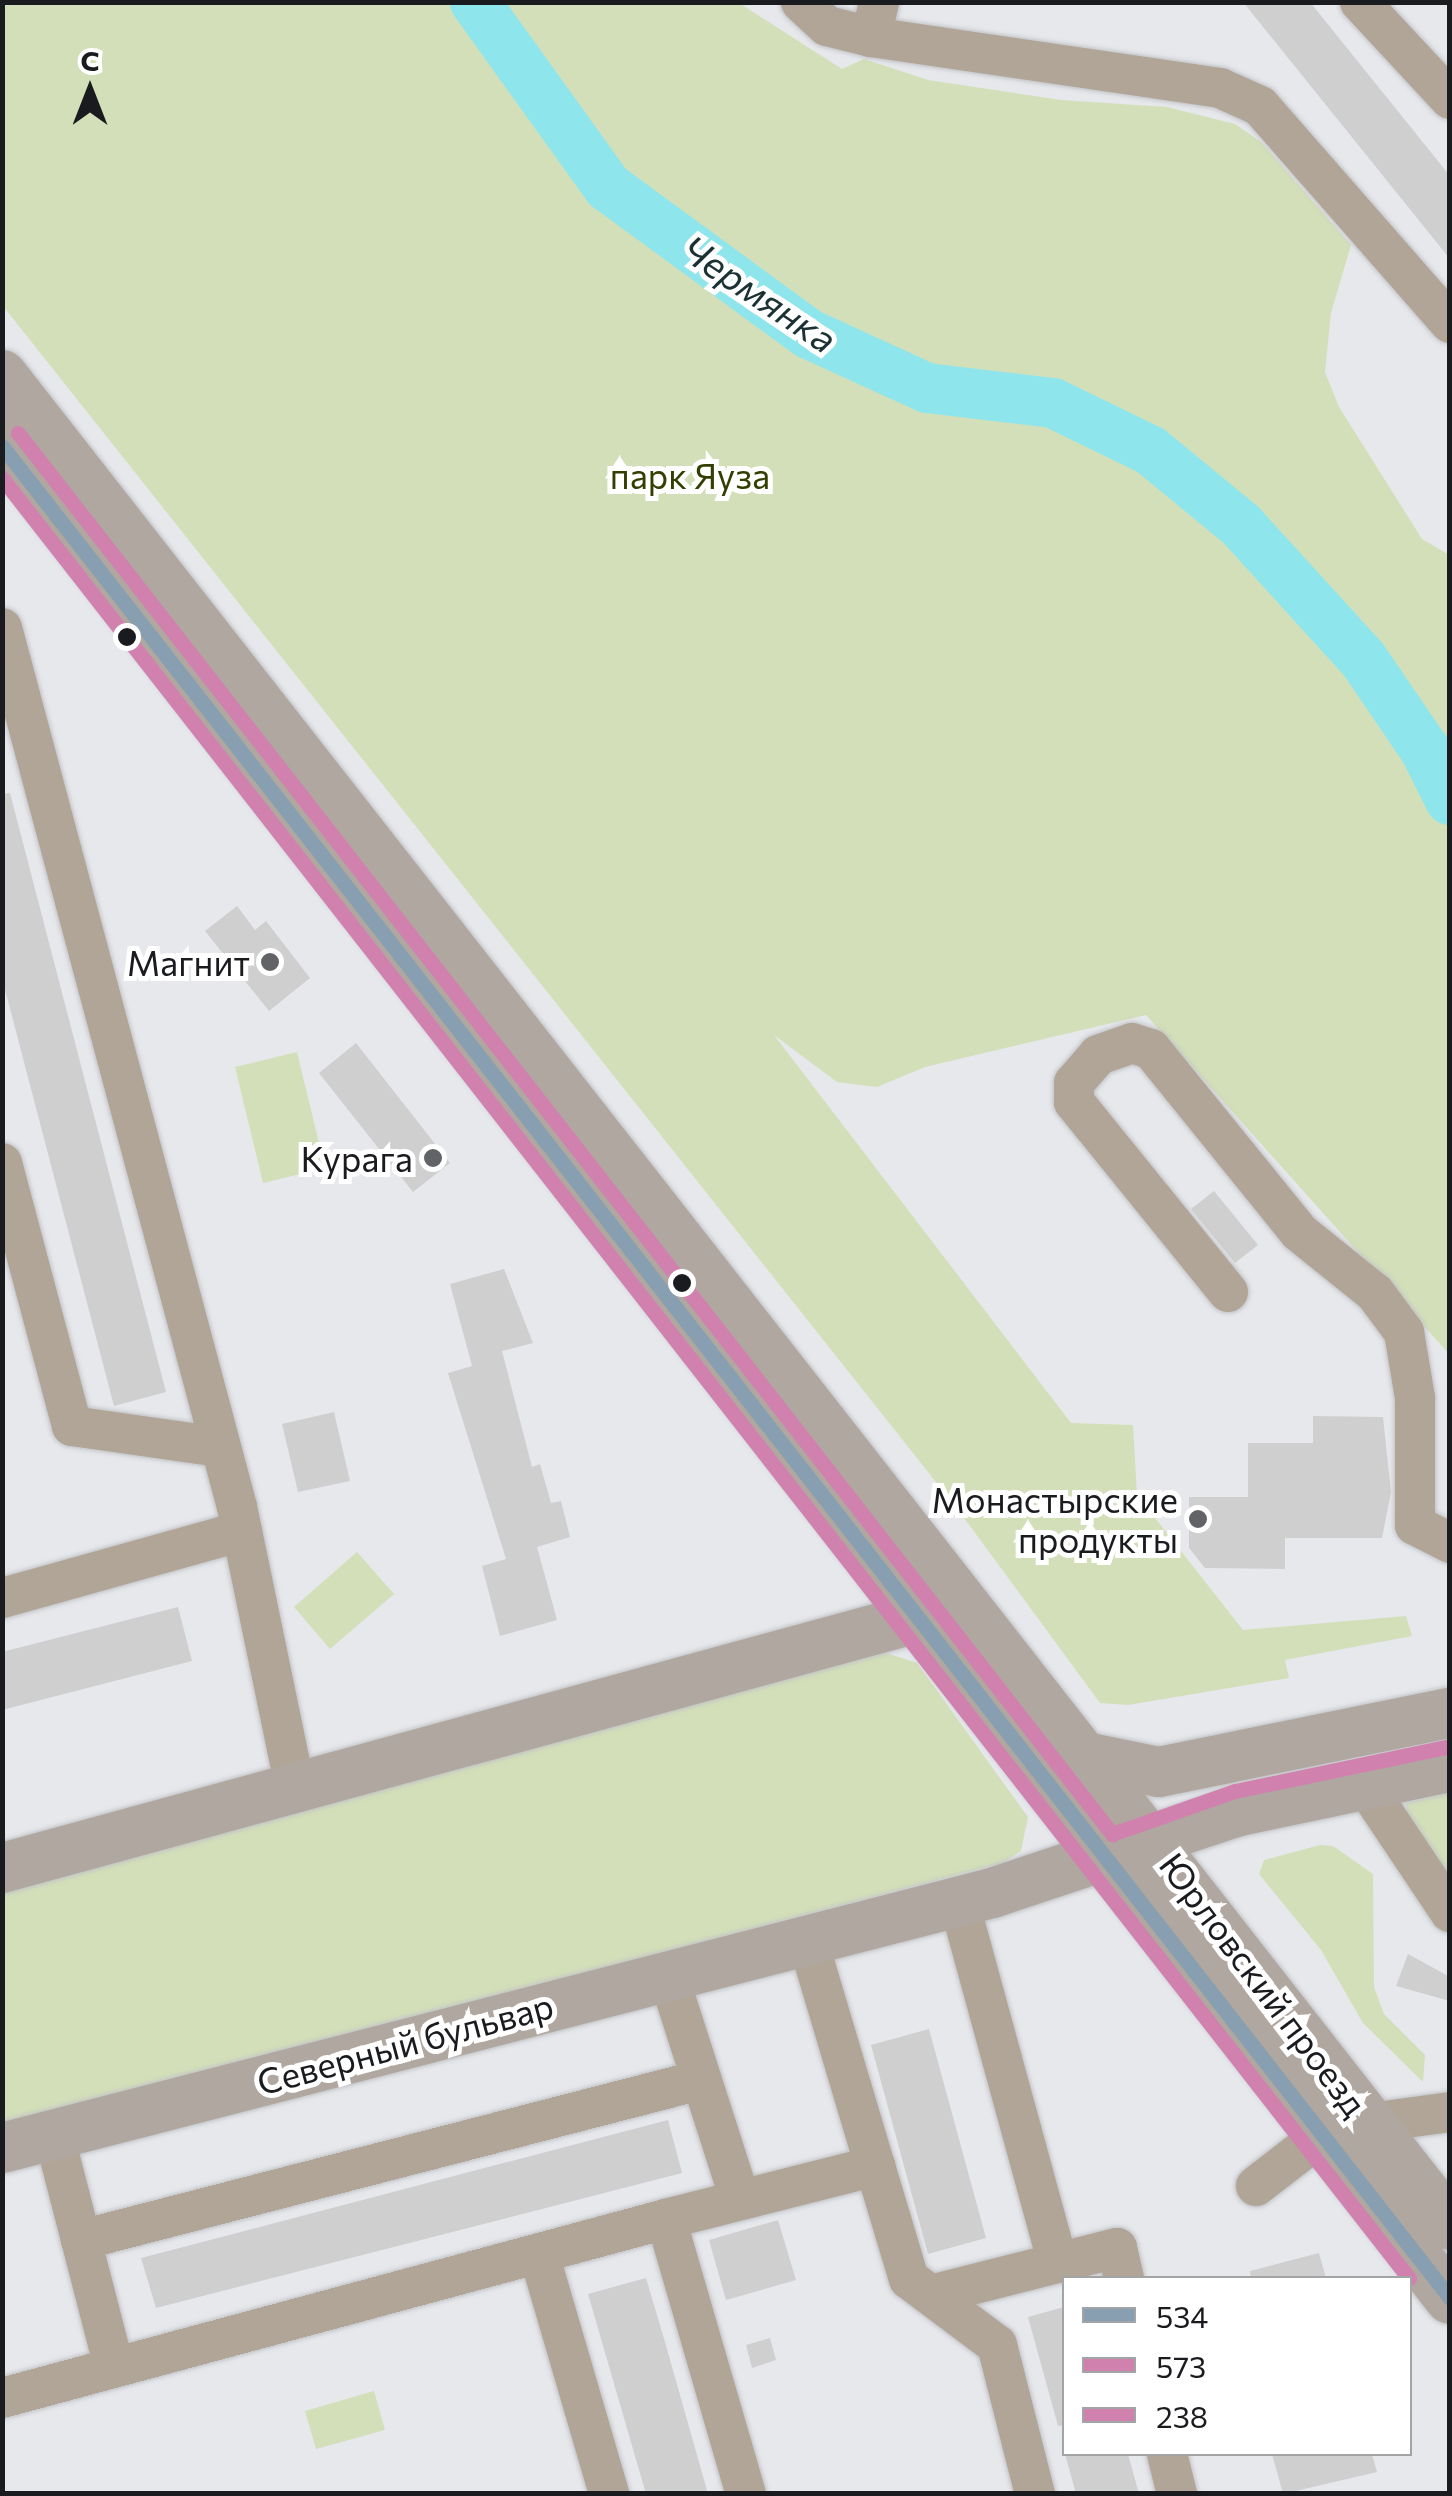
<!DOCTYPE html>
<html>
<head>
<meta charset="utf-8">
<style>
  body { margin:0 }
  #map { position:relative; width:1452px; height:2496px; overflow:hidden; background:#e6e8ec; font-family:Commissioner,sans-serif }
  div>[style] { position:absolute }
  [style*='--x'] { left:calc(var(--x)*1px); top:calc(var(--y)*1px); width:calc(var(--w)*1px); rotate:calc(var(--a)*1deg) }
  .green>* { inset:0; background:#d3dfb9 }
  .river>* { height:50px; margin:-25px; padding:0 25px; transform-origin:25px; border-radius:25px; background:#8ee6ec }
  .building>* { inset:0; background:#cfcfcf }
  .roads { filter:drop-shadow(0 0 2px #c2c3c6) drop-shadow(0 0 2px #c2c3c6) }
  .minor>* { height:40px; margin:-20px; padding:0 20px; transform-origin:20px; border-radius:20px; background:#b0a597 }
  .major>* { height:50px; margin:-25px; padding:0 25px; transform-origin:25px; border-radius:25px; background:#b0a8a0 }
  .bus-1>* { height:15px; margin:-7.5px; padding:0 7.5px; transform-origin:7.5px; border-radius:7.5px; background:#879fb0 }
  .bus-2>* { height:15px; margin:-7.5px; padding:0 7.5px; transform-origin:7.5px; border-radius:7.5px; background:#d181ae }
  .bus-3>* { height:15px; margin:-7.5px; padding:0 7.5px; transform-origin:7.5px; border-radius:7.5px; background:#d181ae }
  .dots>* { width:28px; height:28px; translate:-50% -50%; box-sizing:border-box; border:5px solid #fff; border-radius:50% }
  span { translate:-50% -50%; white-space:nowrap; text-align:center; line-height:1.15; -webkit-text-stroke:10px #fff; paint-order:stroke }
  .park-label { font-size:35px; color:#333f00 }
  .poi-label { font-size:35px; color:#1a1b1e }
  .right { translate:-100% -50%; text-align:right }
  .street-label { font-size:35px; color:#1a1b1e }
  .water-label { font-size:38px; color:#1b3132; font-style:italic }
  .frame { position:absolute; inset:0; border:5px solid #1a1b1e; pointer-events:none }
  .legend { position:absolute; left:1062px; top:2276px; width:350px; height:180px; box-sizing:border-box; background:#fff; border:2px solid #a3a4a5; margin:0; padding:12px 18px; list-style:none; font-size:30px; color:#1a1b1e }
  .legend li { display:flex; align-items:center; gap:20px; height:50px }
  .legend b { width:50px; border:2px solid #a3a4a5 }
  .north { position:absolute; left:40px; top:40px; width:100px; height:100px; -webkit-text-stroke:8px #fff; paint-order:stroke; rotate:0deg; font-size:28px; font-weight:700; line-height:40px; text-align:center; color:#1a1b1e }
  .north::after { content:''; display:block; margin:auto; width:35px; height:45px; background:#1a1b1e; clip-path:polygon(50% 0,100% 100%,50% 72%,0 100%) }
</style>
</head>
<body>
<div id="map">
  <div class="green">
    <div style="clip-path:polygon(3px 3px,739px 3px,842px 69px,864px 59px,928px 80px,1061px 100px,1167px 107px,1235px 124px,1261px 142px,1351px 245px,1331px 313px,1325px 372px,1339px 407px,1422px 539px,1449px 555px,1449px 1354px,1146px 1015px,925px 1067px,877px 1087px,837px 1082px,774px 1035px,1071px 1423px,1133px 1425px,1137px 1495px,1243px 1630px,1406px 1616px,1412px 1636px,1285px 1660px,1289px 1678px,1128px 1705px,1100px 1703px,959px 1511px,3px 306px)"></div>
    <div style="clip-path:polygon(297px 1052px,325px 1168px,263px 1183px,235px 1067px)"></div>
    <div style="clip-path:polygon(357px 1552px,394px 1594px,330px 1649px,294px 1607px)"></div>
    <div style="clip-path:polygon(886px 1653px,917px 1663px,1028px 1817px,1021px 1851px,1002px 1863px,3px 2125px,3px 1878px)"></div>
    <div style="clip-path:polygon(1449px 1793px,1449px 1883px,1409px 1827px,1406px 1803px)"></div>
    <div style="clip-path:polygon(1320px 1845px,1333px 1846px,1373px 1874px,1374px 1987px,1384px 2014px,1425px 2055px,1423px 2082px,1363px 2023px,1321px 1950px,1259px 1874px,1264px 1860px)"></div>
    <div style="clip-path:polygon(374px 2391px,385px 2430px,316px 2449px,305px 2411px)"></div>
  </div>
  <div class="river">
    <div style="--x:475;--y:2;--w:228;--a:54.3"></div>
    <div style="--x:608;--y:187;--w:249;--a:36.2"></div>
    <div style="--x:809;--y:334;--w:130;--a:24.6"></div>
    <div style="--x:927;--y:388;--w:127;--a:6.8"></div>
    <div style="--x:1053;--y:403;--w:108;--a:25.9"></div>
    <div style="--x:1150;--y:450;--w:118;--a:39.5"></div>
    <div style="--x:1241;--y:525;--w:181;--a:47.7"></div>
    <div style="--x:1363;--y:659;--w:110;--a:55.7"></div>
    <div style="--x:1425;--y:750;--w:56;--a:63.4"></div>
  </div>
  <div class="building">
    <div style="clip-path:polygon(1243px 2px,1310px 2px,1450px 176px,1450px 259px)"></div>
    <div style="clip-path:polygon(10px 793px,166px 1392px,114px 1406px,2px 978px,2px 794px)"></div>
    <div style="clip-path:polygon(237px 906px,255px 930px,266px 921px,310px 978px,269px 1011px,205px 931px)"></div>
    <div style="clip-path:polygon(356px 1043px,450px 1163px,413px 1192px,319px 1073px)"></div>
    <div style="clip-path:polygon(1214px 1191px,1258px 1245px,1235px 1263px,1191px 1209px)"></div>
    <div style="clip-path:polygon(504px 1269px,533px 1343px,502px 1351px,532px 1467px,540px 1464px,551px 1503px,561px 1501px,570px 1537px,537px 1547px,557px 1620px,500px 1636px,482px 1566px,506px 1559px,448px 1373px,472px 1366px,450px 1284px)"></div>
    <div style="clip-path:polygon(334px 1412px,350px 1481px,298px 1492px,282px 1424px)"></div>
    <div style="clip-path:polygon(1313px 1416px,1383px 1417px,1391px 1492px,1382px 1538px,1285px 1538px,1285px 1569px,1205px 1568px,1189px 1548px,1189px 1497px,1248px 1497px,1248px 1443px,1313px 1443px)"></div>
    <div style="clip-path:polygon(178px 1607px,192px 1661px,2px 1710px,2px 1652px)"></div>
    <div style="clip-path:polygon(1408px 1954px,1450px 1977px,1450px 2001px,1396px 1986px)"></div>
    <div style="clip-path:polygon(929px 2029px,986px 2238px,928px 2254px,871px 2045px)"></div>
    <div style="clip-path:polygon(668px 2120px,682px 2173px,156px 2308px,141px 2258px)"></div>
    <div style="clip-path:polygon(778px 2220px,796px 2280px,726px 2300px,709px 2240px)"></div>
    <div style="clip-path:polygon(1319px 2253px,1326px 2278px,1251px 2278px,1250px 2271px)"></div>
    <div style="clip-path:polygon(646px 2278px,665px 2342px,708px 2494px,646px 2494px,588px 2294px)"></div>
    <div style="clip-path:polygon(1064px 2307px,1064px 2425px,1058px 2426px,1028px 2317px)"></div>
    <div style="clip-path:polygon(770px 2338px,776px 2360px,752px 2368px,746px 2345px)"></div>
    <div style="clip-path:polygon(1065px 2454px,1128px 2454px,1139px 2494px,1076px 2494px)"></div>
    <div style="clip-path:polygon(1272px 2454px,1372px 2454px,1377px 2472px,1283px 2494px)"></div>
  </div>
  <div class="roads">
    <div class="minor">
      <div style="--x:801;--y:2;--w:35;--a:43"></div>
      <div style="--x:827;--y:26;--w:45;--a:14"></div>
      <div style="--x:871;--y:37;--w:353;--a:8.3"></div>
      <div style="--x:1220;--y:88;--w:44;--a:24.2"></div>
      <div style="--x:1260;--y:106;--w:288;--a:48.8"></div>
      <div style="--x:1360;--y:2;--w:132;--a:47.1"></div>
      <div style="--x:871;--y:37;--w:36;--a:-77"></div>
      <div style="--x:2;--y:628;--w:910;--a:75.03"></div>
      <div style="--x:237;--y:1507;--w:290;--a:78.3"></div>
      <div style="--x:2;--y:1163;--w:272;--a:75.1"></div>
      <div style="--x:72;--y:1426;--w:149;--a:8.1"></div>
      <div style="--x:1228;--y:1292;--w:245;--a:-129"></div>
      <div style="--x:1074;--y:1102;--w:19;--a:-90"></div>
      <div style="--x:1074;--y:1083;--w:37;--a:-49"></div>
      <div style="--x:1098;--y:1055;--w:36;--a:-19"></div>
      <div style="--x:1132;--y:1043;--w:20;--a:18"></div>
      <div style="--x:1151;--y:1049;--w:235;--a:51"></div>
      <div style="--x:1299;--y:1232;--w:97;--a:38.8"></div>
      <div style="--x:1375;--y:1293;--w:49;--a:53.4"></div>
      <div style="--x:1404;--y:1332;--w:67;--a:80.5"></div>
      <div style="--x:1415;--y:1398;--w:127;--a:90"></div>
      <div style="--x:1415;--y:1525;--w:39;--a:27"></div>
      <div style="--x:2;--y:1598;--w:249;--a:-15.6"></div>
      <div style="--x:1365;--y:1785;--w:153;--a:56.2"></div>
      <div style="--x:959;--y:1902;--w:374;--a:74.7"></div>
      <div style="--x:807;--y:1938;--w:238;--a:73.4"></div>
      <div style="--x:668;--y:1975;--w:235;--a:72.2"></div>
      <div style="--x:1370;--y:2123;--w:81;--a:-7.8"></div>
      <div style="--x:54;--y:2135;--w:240;--a:75.5"></div>
      <div style="--x:1256;--y:2186;--w:83;--a:-37.7"></div>
      <div style="--x:666;--y:2219;--w:216;--a:-14.2"></div>
      <div style="--x:875;--y:2166;--w:118;--a:73.3"></div>
      <div style="--x:909;--y:2279;--w:110;--a:36.9"></div>
      <div style="--x:997;--y:2345;--w:154;--a:75.7"></div>
      <div style="--x:81;--y:2240;--w:639;--a:-14.49"></div>
      <div style="--x:539;--y:2254;--w:250;--a:73.7"></div>
      <div style="--x:931;--y:2295;--w:192;--a:-14.2"></div>
      <div style="--x:1117;--y:2248;--w:31;--a:77"></div>
      <div style="--x:2;--y:2398;--w:688;--a:-15.09"></div>
      <div style="--x:666;--y:2219;--w:286;--a:73.8"></div>
      <div style="--x:1167;--y:2454;--w:41;--a:76"></div>
    </div>
    <div class="major">
      <div style="--x:2;--y:375;--w:2349;--a:51.95"></div>
      <div style="--x:2;--y:445;--w:2352;--a:52.01"></div>
      <div style="--x:1090;--y:1758;--w:70;--a:11.5"></div>
      <div style="--x:1159;--y:1772;--w:297;--a:-11.5"></div>
      <div style="--x:2;--y:1868;--w:979;--a:-15.29"></div>
      <div style="--x:2;--y:2148;--w:1022;--a:-14.44"></div>
      <div style="--x:992;--y:1893;--w:260;--a:-18.4"></div>
      <div style="--x:1239;--y:1811;--w:216;--a:-11.8"></div>
    </div>
  </div>
  <div class="bus-1">
    <div style="--x:2;--y:446;--w:2351;--a:51.98"></div>
  </div>
  <div class="bus-2">
    <div style="--x:2;--y:478;--w:2285;--a:51.99"></div>
  </div>
  <div class="bus-3">
    <div style="--x:18;--y:433;--w:1778;--a:52.01"></div>
    <div style="--x:1112;--y:1834;--w:130;--a:-19.3"></div>
    <div style="--x:1235;--y:1791;--w:216;--a:-11.8"></div>
  </div>
  <div class="dots">
    <div style="left:127px;top:637px;background:#1a1b1e"></div>
    <div style="left:270px;top:962px;background:#616366"></div>
    <div style="left:433px;top:1158px;background:#616366"></div>
    <div style="left:682px;top:1283px;background:#1a1b1e"></div>
    <div style="left:1198px;top:1519px;background:#616366"></div>
  </div>
  <div class="park-label">
    <span style="left:690px;top:475px">парк Яуза</span>
  </div>
  <div class="poi-label">
    <span class="right" style="left:250px;top:962px">Магнит</span>
    <span class="right" style="left:413px;top:1158px">Курага</span>
    <span class="right" style="left:1178px;top:1519px">Монастырские<br>продукты</span>
  </div>
  <div class="street-label">
    <span style="left:1264px;top:1984px;rotate:53deg">Юрловский проезд</span>
    <span style="left:405px;top:2043px;rotate:-15deg">Северный бульвар</span>
  </div>
  <div class="water-label">
    <span style="left:760px;top:293px;rotate:34deg">Чермянка</span>
  </div>
  <div class="frame"></div>
  <ul class="legend">
  <li><b style="height:12px;background:#879fb0"></b>534</li>
  <li><b style="height:12px;background:#d181ae"></b>573</li>
  <li><b style="height:12px;background:#d181ae"></b>238</li>
  </ul>
  <div class="north">С</div>
</div>
</body>
</html>
